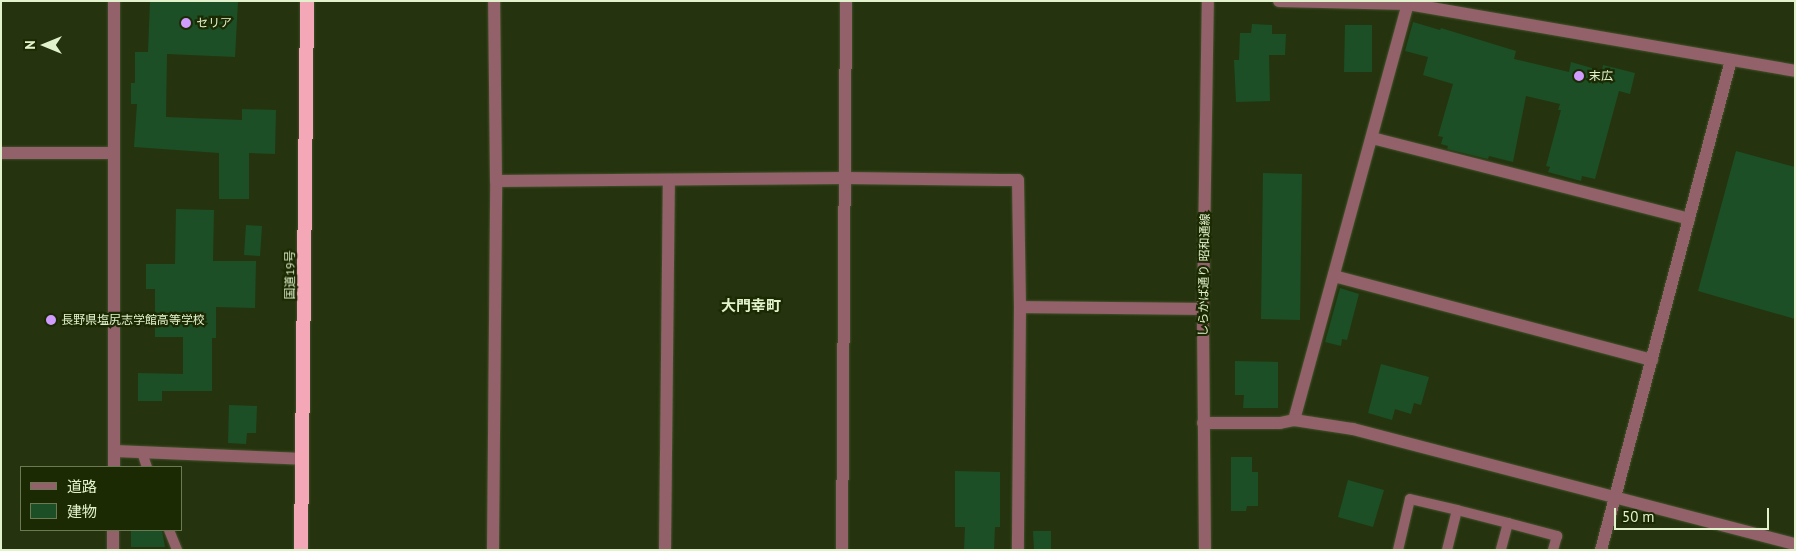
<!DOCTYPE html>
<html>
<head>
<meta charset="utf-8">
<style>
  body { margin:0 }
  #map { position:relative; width:1796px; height:551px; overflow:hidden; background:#25340e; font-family:"PT Sans","Noto Sans JP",sans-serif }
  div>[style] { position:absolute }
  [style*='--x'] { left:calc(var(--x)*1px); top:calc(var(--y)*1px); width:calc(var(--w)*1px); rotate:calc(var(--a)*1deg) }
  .building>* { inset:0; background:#1c4f26 }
  .roads { filter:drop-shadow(0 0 1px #43522c) drop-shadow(0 0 1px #43522c) }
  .service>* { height:10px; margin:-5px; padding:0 5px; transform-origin:5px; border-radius:5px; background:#93616a }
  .minor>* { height:12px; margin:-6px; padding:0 6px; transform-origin:6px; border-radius:6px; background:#93616a }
  .tertiary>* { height:12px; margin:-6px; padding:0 6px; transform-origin:6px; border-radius:6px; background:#93616a }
  .trunk>* { height:14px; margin:-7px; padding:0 7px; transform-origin:7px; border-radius:7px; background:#f4a8b7 }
  .dots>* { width:14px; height:14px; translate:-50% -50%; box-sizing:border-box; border:2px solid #1c2a03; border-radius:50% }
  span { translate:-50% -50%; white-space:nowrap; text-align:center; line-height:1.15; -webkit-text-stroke:4.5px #1c2a03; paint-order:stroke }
  .poi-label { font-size:12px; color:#e1f2cc }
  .left { translate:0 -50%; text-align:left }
  .street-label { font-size:12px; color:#e1f2cc }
  .quarter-label { font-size:15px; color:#e1f2cc; font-weight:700 }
  .frame { position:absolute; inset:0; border:2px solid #e1f2cc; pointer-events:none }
  .legend { position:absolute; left:20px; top:466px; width:162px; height:65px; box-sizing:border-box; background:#1c2a03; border:1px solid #6b7a53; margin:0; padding:6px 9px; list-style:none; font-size:15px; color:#e1f2cc }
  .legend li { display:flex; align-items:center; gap:10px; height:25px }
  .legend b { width:25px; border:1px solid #6b7a53 }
  .north { position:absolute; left:20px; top:20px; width:50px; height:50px; -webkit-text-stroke:4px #1c2a03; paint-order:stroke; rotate:270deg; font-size:14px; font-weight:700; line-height:20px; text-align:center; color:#e1f2cc }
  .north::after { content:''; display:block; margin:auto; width:18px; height:22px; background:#e1f2cc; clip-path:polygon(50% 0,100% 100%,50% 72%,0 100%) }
  .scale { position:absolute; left:1614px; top:508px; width:155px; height:22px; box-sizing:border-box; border:2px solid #e1f2cc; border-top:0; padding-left:6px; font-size:15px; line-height:18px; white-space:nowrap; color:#e1f2cc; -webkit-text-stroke:4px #1c2a03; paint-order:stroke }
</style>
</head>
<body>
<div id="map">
  <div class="building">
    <div style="clip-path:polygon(150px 1px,238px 2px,235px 57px,167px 54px,166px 117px,242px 120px,242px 109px,276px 110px,275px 154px,249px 153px,249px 199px,219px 199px,219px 153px,134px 147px,137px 104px,131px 104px,131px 83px,135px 83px,135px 52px,148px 52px)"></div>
    <div style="clip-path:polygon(1413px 22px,1440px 30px,1441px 28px,1516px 51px,1514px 59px,1569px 72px,1571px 62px,1602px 71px,1603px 65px,1635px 73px,1630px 94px,1619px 91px,1595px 179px,1582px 176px,1581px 181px,1548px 172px,1550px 167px,1546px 166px,1561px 110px,1558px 110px,1560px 104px,1526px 96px,1513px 162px,1489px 156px,1488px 159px,1447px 149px,1448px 146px,1441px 144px,1443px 137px,1438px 136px,1453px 84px,1423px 75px,1428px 57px,1405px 51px)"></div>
    <div style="clip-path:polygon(1252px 24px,1272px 25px,1272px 34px,1286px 34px,1285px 55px,1269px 55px,1270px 101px,1236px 102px,1234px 60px,1239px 60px,1240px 33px,1251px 33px)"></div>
    <div style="clip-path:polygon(1345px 25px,1372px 25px,1372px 72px,1344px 72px)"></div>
    <div style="clip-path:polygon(1736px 151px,1795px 167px,1795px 319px,1698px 291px)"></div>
    <div style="clip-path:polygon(1263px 173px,1302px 174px,1300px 320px,1261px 319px)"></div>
    <div style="clip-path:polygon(176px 209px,214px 210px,213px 261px,256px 261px,255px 308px,216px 307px,216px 338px,212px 338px,212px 391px,162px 391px,162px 401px,138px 401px,138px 373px,183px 374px,183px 337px,155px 337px,155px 289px,146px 289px,146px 264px,175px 264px)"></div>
    <div style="clip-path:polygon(246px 225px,262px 226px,260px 256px,244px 255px)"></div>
    <div style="clip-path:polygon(1340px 288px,1359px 294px,1347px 340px,1342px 339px,1341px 346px,1325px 342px)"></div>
    <div style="clip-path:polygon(1235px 361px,1278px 362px,1278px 408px,1243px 408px,1244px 395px,1235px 395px)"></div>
    <div style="clip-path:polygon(1381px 364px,1429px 377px,1421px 405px,1414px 403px,1411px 414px,1395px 409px,1392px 420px,1368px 413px)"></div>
    <div style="clip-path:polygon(229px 405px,257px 406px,256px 433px,247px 433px,246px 444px,228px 443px)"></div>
    <div style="clip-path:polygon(1231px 457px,1252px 457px,1252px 472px,1258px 472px,1258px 506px,1247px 506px,1246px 511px,1231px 511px)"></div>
    <div style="clip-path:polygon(955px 471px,1000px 472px,1000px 527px,995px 527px,994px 550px,964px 550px,965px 527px,955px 527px)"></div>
    <div style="clip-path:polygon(1348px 480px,1384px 490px,1373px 527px,1338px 517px)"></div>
    <div style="clip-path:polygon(131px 530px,162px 530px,165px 547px,131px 547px)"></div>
    <div style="clip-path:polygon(1033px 531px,1051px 531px,1051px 550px,1034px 550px)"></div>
  </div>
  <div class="roads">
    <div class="service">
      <div style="--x:142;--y:452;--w:16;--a:72"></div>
      <div style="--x:1457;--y:510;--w:53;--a:14.3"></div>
      <div style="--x:1508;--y:523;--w:28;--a:105"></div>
      <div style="--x:1508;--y:523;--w:51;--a:14.9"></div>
      <div style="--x:1557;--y:536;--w:15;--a:106"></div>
      <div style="--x:169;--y:530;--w:22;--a:68"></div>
      <div style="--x:1398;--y:550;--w:52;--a:-76.8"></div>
      <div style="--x:1410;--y:499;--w:48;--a:13.2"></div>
      <div style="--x:1457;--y:510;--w:41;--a:104"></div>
    </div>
    <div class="minor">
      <div style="--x:1279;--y:1;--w:129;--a:1.3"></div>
      <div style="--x:1408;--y:4;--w:393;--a:9.8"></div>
      <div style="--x:1372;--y:138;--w:327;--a:14.3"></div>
      <div style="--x:1;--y:153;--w:113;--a:0"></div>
      <div style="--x:496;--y:181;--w:349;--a:-0.5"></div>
      <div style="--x:845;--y:178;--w:173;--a:0.7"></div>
      <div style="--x:1018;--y:180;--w:127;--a:89.1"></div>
      <div style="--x:1020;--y:307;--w:243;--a:90.5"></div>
      <div style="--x:1334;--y:276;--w:329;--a:14.8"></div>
      <div style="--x:1020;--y:307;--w:183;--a:0.6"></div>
      <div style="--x:1294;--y:420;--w:431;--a:-74.7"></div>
      <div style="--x:1203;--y:423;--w:77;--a:0"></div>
      <div style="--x:1280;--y:423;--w:14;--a:-12"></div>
      <div style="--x:1294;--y:420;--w:60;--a:8.7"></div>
      <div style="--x:1353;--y:429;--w:457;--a:14.6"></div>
      <div style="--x:115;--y:451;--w:188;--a:2.4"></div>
      <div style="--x:493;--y:550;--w:369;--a:-89.5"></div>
      <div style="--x:496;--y:181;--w:180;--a:-90.6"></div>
      <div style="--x:665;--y:550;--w:369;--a:-89.4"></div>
      <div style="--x:842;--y:550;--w:549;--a:-89.58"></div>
      <div style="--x:1601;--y:550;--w:507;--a:-75.14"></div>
    </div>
    <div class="tertiary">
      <div style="--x:114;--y:467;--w:466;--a:-90"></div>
      <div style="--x:113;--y:550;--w:20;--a:-90"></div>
      <div style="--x:1205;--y:550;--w:241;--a:-90.5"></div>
      <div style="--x:1203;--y:309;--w:308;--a:-89.1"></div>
    </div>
    <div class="trunk">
      <div style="--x:301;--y:550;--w:549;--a:-89.37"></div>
    </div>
  </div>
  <div class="dots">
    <div style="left:186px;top:23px;background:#d09dfe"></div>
    <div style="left:1579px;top:76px;background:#d09dfe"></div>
    <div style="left:51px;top:320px;background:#d09dfe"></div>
  </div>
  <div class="poi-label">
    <span class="left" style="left:196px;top:23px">セリア</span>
    <span class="left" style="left:1589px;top:76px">末広</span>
    <span class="left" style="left:61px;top:320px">長野県塩尻志学館高等学校</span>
  </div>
  <div class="street-label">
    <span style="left:290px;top:275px;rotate:-90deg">国道19号</span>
    <span style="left:1204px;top:275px;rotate:-89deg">しらかば通り 昭和通線</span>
  </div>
  <div class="quarter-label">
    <span style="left:751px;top:306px">大門幸町</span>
  </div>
  <div class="frame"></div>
  <ul class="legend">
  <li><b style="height:6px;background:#93616a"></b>道路</li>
  <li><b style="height:14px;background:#1c4f26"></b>建物</li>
  </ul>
  <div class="north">N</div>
  <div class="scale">50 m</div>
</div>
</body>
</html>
